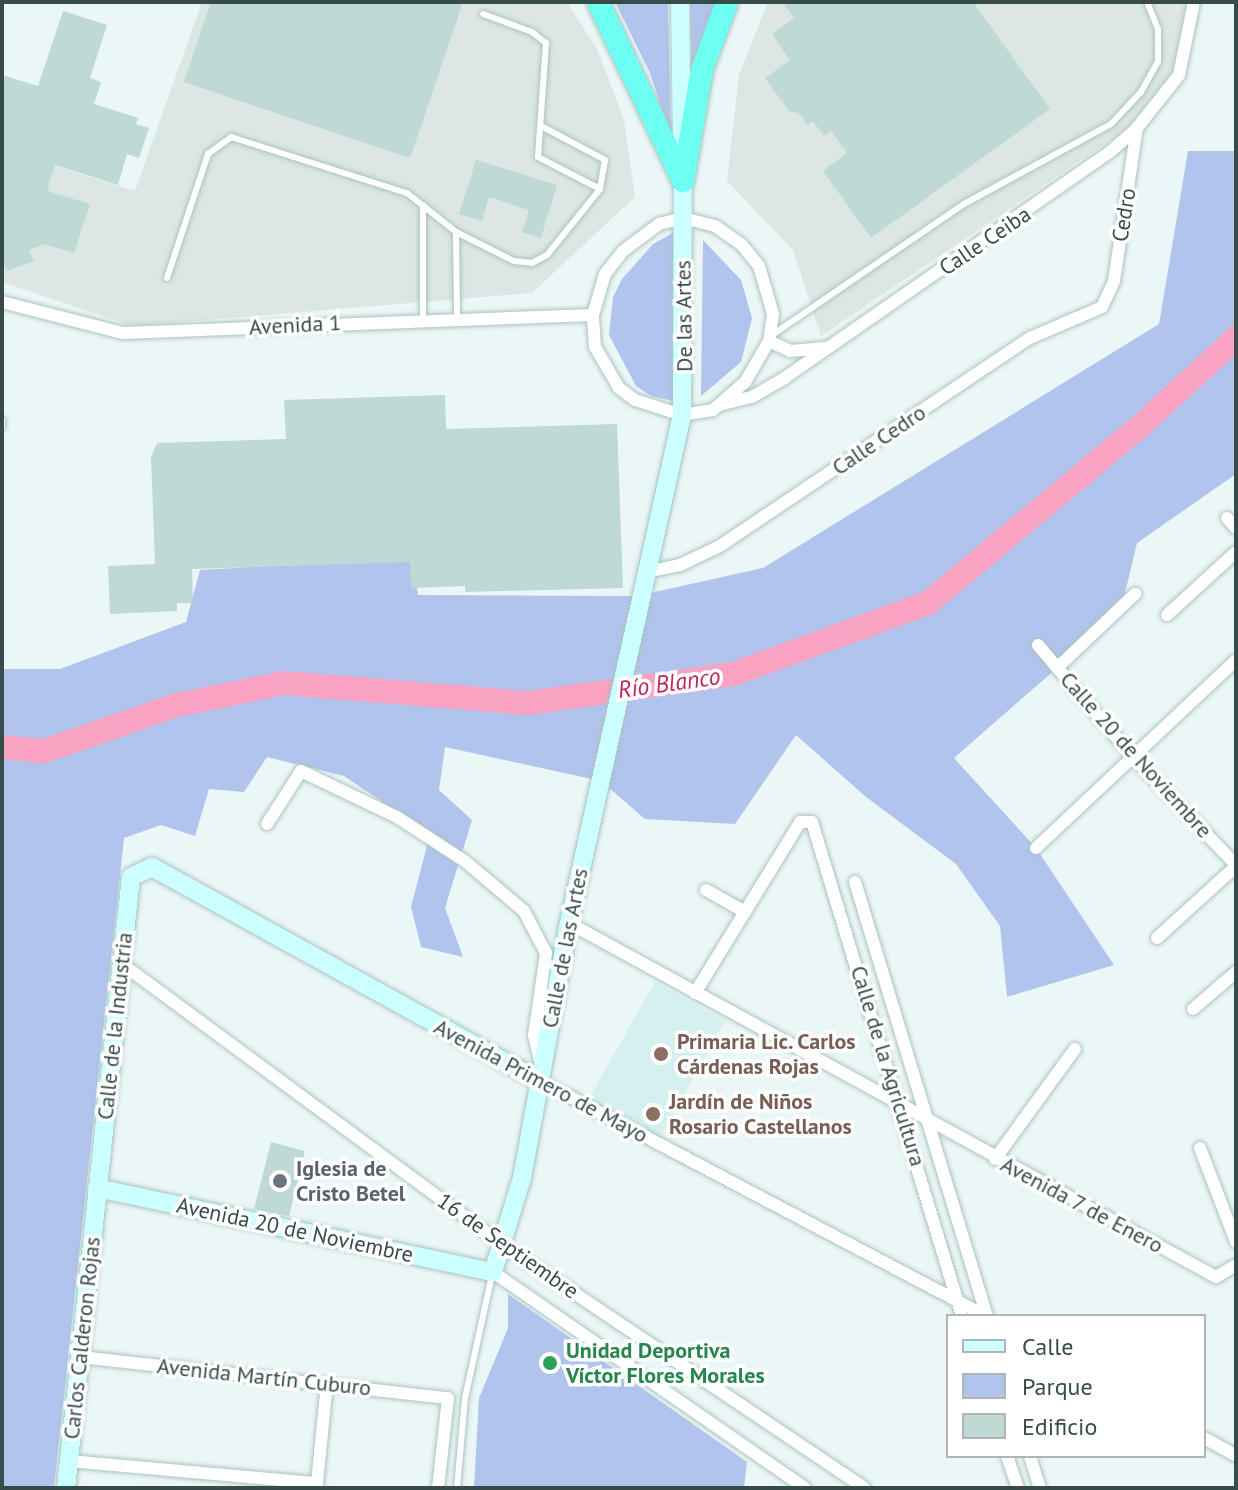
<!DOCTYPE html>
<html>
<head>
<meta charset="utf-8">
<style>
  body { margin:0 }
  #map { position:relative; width:1238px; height:1490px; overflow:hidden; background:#ebf7f6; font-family:"PT Sans",sans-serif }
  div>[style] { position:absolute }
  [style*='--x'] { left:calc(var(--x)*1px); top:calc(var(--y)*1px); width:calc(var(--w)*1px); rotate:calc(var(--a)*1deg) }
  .industrial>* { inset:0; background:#dce6e4 }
  .education>* { inset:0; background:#d4f1ef }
  .green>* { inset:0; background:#b1c4ee }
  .river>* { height:24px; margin:-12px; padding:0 12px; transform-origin:12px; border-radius:12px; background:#f7a3c1 }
  .building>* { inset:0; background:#bfd9d5 }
  .roads { filter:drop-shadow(0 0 2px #acc3c1) drop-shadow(0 0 2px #acc3c1) }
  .lane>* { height:6px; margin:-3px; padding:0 3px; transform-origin:3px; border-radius:3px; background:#fff }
  .street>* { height:12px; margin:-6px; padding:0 6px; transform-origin:6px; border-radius:6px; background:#fff }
  .secondary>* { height:18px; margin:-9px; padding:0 9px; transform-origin:9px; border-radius:9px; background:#cff }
  .highway>* { height:22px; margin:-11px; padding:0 11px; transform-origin:11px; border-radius:11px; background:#6dfff1 }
  .dots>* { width:22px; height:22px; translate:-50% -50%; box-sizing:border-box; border:4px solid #fff; border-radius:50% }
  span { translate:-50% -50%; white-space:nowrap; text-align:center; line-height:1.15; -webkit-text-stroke:7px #fff; paint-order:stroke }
  .street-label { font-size:22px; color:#374c49 }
  .education-label { font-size:22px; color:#785e54; font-weight:700 }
  .left { translate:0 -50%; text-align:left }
  .worship-label { font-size:22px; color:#5b616d; font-weight:700 }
  .leisure-label { font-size:22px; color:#27864d; font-weight:700 }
  .water-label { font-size:24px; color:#c3255b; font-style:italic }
  .frame { position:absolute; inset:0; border:4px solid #374c49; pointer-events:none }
  .legend { position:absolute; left:946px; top:1314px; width:260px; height:144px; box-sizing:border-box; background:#fff; border:2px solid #afb7b6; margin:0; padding:10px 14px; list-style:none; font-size:24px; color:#374c49 }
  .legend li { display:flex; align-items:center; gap:16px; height:40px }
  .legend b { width:40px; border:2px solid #afb7b6 }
</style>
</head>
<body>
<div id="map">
  <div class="industrial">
    <div style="clip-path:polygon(202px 2px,567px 2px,598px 51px,624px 120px,635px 197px,532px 293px,132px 326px,2px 282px,2px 149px,135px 191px)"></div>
    <div style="clip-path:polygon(768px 2px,1187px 2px,1173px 71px,1127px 129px,821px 336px,793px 250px,727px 181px,739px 75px)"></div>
  </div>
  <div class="education">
    <div style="clip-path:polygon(655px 982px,725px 1021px,659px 1139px,587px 1102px)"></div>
  </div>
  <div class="green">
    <div style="clip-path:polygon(615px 2px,668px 2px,671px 137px,650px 73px)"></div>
    <div style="clip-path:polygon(690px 2px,717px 2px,692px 72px)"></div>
    <div style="clip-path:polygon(1188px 151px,1236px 151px,1236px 474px,1137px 543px,1124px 597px,1057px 668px,954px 758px,1036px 848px,1114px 965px,1007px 997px,1000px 926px,956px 864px,866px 797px,796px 735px,735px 824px,645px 819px,601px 781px,445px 747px,439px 790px,472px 820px,445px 908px,463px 957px,421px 947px,411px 907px,430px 834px,344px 776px,267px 757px,244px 792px,209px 789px,195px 836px,161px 825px,124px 838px,54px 1488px,2px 1488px,2px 669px,60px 669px,186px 622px,200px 570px,413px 558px,418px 595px,637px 596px,763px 568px,1159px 324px)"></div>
    <div style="clip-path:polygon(673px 233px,673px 401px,651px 396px,636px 386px,609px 335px,613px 297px,622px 279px,653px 244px)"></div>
    <div style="clip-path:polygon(703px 240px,741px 280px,752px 318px,741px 362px,701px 396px)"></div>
    <div style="clip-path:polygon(508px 1294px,747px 1462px,744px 1488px,474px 1488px,479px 1398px,508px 1328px)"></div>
  </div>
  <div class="river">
    <div style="--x:2;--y:747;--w:42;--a:5.4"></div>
    <div style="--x:44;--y:751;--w:141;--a:-19.1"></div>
    <div style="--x:177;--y:705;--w:109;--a:-11.6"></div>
    <div style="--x:284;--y:683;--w:244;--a:4.7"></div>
    <div style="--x:527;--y:703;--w:208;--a:-8"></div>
    <div style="--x:733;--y:674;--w:208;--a:-20"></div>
    <div style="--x:928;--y:603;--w:272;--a:-39.8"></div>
    <div style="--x:1137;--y:429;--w:134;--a:-42.6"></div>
  </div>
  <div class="building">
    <div style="clip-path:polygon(211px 2px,463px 2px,410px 158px,184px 82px)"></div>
    <div style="clip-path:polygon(782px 2px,973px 2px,1050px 109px,871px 238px,823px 171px,847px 153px,831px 131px,824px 136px,813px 121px,807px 125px,799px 113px,789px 111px,765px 78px,790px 60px,772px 34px,794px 18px)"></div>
    <div style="clip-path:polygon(63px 11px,107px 25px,90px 78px,101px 82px,94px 104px,138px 118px,136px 124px,149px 128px,139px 158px,127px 154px,118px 185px,55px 165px,47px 191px,90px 204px,74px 253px,44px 244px,29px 250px,34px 261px,7px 271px,2px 261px,2px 75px,38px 86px)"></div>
    <div style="clip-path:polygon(476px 160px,557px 185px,541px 238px,522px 232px,529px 210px,489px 197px,482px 221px,459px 214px)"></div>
    <div style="clip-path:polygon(445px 395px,446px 429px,617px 424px,623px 588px,465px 592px,465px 586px,411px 588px,410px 562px,192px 569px,193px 603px,177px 603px,177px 611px,110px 614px,108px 566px,155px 564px,151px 457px,157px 443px,286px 439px,284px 400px)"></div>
    <div style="clip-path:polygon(271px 1142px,305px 1151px,289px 1216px,254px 1209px)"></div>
  </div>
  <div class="roads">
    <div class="lane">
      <div style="--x:543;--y:127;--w:70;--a:28"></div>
      <div style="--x:605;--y:160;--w:29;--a:100"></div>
      <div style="--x:423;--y:205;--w:114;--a:90"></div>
      <div style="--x:456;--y:232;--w:85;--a:89.3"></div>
      <div style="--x:167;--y:278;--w:131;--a:-71.7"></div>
      <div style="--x:208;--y:154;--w:29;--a:-36"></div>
      <div style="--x:231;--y:137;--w:185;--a:17.7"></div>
      <div style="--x:407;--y:193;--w:63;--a:38.5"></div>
      <div style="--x:456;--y:232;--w:65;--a:26.6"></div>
      <div style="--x:514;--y:261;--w:18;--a:6"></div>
      <div style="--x:532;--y:263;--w:17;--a:-28"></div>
      <div style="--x:547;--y:255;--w:85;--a:-51.2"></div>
      <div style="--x:600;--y:189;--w:70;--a:-152.7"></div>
      <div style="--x:538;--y:157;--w:114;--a:-86"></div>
      <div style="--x:546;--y:43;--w:18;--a:-142"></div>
      <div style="--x:532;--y:32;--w:52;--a:-159.8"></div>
      <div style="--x:772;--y:335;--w:232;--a:-34.3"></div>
      <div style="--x:964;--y:204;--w:167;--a:-28.6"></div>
      <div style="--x:1111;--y:124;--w:44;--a:-46.8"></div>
      <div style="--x:1141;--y:92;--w:35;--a:-61"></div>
      <div style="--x:1158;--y:61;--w:32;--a:-90"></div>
      <div style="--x:1158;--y:29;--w:29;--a:-112"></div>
      <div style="--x:2;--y:420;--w:7;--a:90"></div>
      <div style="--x:457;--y:1488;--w:90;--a:-84.9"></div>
      <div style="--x:465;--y:1398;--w:126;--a:-77.6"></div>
    </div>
    <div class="street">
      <div style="--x:683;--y:218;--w:33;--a:14"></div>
      <div style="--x:715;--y:226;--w:33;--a:35"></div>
      <div style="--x:742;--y:245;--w:27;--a:51"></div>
      <div style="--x:759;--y:266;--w:50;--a:73.7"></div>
      <div style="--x:773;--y:314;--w:27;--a:98"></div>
      <div style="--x:769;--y:341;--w:48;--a:120.3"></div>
      <div style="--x:745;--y:382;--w:43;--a:138.8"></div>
      <div style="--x:713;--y:410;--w:31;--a:171"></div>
      <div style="--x:682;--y:415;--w:49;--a:-162.3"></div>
      <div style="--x:635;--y:400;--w:20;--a:-143"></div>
      <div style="--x:619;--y:388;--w:48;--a:-120.3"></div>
      <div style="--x:595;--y:347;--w:32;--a:-94"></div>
      <div style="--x:593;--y:315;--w:43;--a:-73.7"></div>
      <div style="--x:605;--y:274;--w:29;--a:-52"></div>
      <div style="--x:623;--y:251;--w:45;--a:-36.9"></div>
      <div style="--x:659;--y:224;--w:25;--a:-14"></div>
      <div style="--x:2;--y:302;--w:125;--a:14.4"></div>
      <div style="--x:123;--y:333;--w:470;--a:-2.2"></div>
      <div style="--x:769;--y:341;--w:23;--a:25"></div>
      <div style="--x:790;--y:351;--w:36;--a:-5"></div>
      <div style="--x:719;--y:405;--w:34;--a:-14"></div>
      <div style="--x:752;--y:397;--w:39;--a:-30"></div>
      <div style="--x:786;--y:377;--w:396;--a:-34.8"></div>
      <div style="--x:1111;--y:151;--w:35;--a:-41"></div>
      <div style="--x:1137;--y:128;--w:68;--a:-51.6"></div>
      <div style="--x:1179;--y:75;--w:75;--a:-78.4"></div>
      <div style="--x:1227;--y:518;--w:13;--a:48"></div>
      <div style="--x:647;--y:572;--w:34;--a:-12"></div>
      <div style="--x:680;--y:565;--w:44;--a:-25.4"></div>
      <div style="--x:720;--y:546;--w:373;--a:-33.9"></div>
      <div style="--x:1030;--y:338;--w:78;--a:-23.3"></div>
      <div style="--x:1102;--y:307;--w:29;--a:-65"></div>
      <div style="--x:1114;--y:281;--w:155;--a:-81.5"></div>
      <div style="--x:1167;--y:615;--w:93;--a:-42.4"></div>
      <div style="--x:1038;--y:645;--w:148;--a:49.7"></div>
      <div style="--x:1134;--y:758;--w:148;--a:46.4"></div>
      <div style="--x:1057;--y:668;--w:108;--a:-43.5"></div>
      <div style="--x:267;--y:824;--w:63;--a:-57.3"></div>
      <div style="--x:301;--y:771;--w:106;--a:25.6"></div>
      <div style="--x:397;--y:817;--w:82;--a:33.1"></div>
      <div style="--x:466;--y:862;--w:76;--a:40.2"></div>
      <div style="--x:524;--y:911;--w:47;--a:62.4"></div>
      <div style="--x:546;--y:953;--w:83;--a:98.3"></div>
      <div style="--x:534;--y:1035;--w:27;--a:77"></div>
      <div style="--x:1036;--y:848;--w:274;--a:-43.2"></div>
      <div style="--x:855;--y:882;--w:454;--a:73.1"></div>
      <div style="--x:706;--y:890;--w:45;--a:29.4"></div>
      <div style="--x:569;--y:923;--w:738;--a:28.68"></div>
      <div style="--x:1216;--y:1277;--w:23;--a:-31"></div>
      <div style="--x:1157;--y:938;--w:107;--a:-42.3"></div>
      <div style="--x:122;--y:964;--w:473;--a:36.4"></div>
      <div style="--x:503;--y:1245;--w:435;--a:33.9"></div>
      <div style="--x:695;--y:993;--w:201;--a:-58.4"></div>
      <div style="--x:800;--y:822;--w:12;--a:0"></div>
      <div style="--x:812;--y:822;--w:516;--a:73.11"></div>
      <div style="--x:1193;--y:1009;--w:57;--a:-40.7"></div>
      <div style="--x:540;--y:1081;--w:504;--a:27.79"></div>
      <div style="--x:1200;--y:1148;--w:101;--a:69"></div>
      <div style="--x:995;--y:1159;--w:136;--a:-54"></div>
      <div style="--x:493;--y:1272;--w:379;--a:34.7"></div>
      <div style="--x:80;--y:1357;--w:370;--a:6.4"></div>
      <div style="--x:448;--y:1398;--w:91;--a:96.3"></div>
      <div style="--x:1204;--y:1438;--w:37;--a:29"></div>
      <div style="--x:1007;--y:1456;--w:34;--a:71"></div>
      <div style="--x:1030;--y:1456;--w:34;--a:73"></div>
      <div style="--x:69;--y:1461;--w:249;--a:5.1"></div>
      <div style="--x:317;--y:1483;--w:100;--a:-84.3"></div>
    </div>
    <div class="secondary">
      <div style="--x:680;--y:2;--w:141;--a:89.2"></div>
      <div style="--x:97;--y:1188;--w:405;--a:12"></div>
      <div style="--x:493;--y:1272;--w:98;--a:-72.9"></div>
      <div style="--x:522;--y:1178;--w:259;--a:-79.6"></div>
      <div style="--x:569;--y:923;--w:520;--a:-77.46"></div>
      <div style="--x:682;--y:415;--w:247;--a:-89.8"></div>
      <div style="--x:66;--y:1488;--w:614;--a:-83.93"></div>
      <div style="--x:131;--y:877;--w:23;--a:-25"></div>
      <div style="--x:152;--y:867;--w:443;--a:28.9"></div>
    </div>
    <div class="highway">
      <div style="--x:598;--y:2;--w:198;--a:64.6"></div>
      <div style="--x:683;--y:181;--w:113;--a:-80.3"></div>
      <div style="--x:702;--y:70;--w:72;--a:-69.8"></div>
    </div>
  </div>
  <div class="dots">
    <div style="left:661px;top:1054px;background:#8d6e63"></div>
    <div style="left:653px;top:1114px;background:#8d6e63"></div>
    <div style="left:280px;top:1181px;background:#6b7280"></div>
    <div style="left:550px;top:1363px;background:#2e9e5b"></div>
  </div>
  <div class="street-label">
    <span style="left:1124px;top:215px;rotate:-81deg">Cedro</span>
    <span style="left:985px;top:241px;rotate:-34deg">Calle Ceiba</span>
    <span style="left:684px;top:316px;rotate:-91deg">De las Artes</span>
    <span style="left:295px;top:325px;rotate:-3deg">Avenida 1</span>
    <span style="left:879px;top:440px;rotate:-34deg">Calle Cedro</span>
    <span style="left:1136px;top:755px;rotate:48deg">Calle 20 de Noviembre</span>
    <span style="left:565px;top:948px;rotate:-79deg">Calle de las Artes</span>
    <span style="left:115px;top:1026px;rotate:-84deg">Calle de la Industria</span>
    <span style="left:888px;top:1066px;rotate:73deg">Calle de la Agricultura</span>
    <span style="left:541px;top:1081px;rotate:28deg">Avenida Primero de Mayo</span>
    <span style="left:1082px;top:1205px;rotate:28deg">Avenida 7 de Enero</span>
    <span style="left:295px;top:1230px;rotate:12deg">Avenida 20 de Noviembre</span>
    <span style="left:508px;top:1246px;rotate:35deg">16 de Septiembre</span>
    <span style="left:82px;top:1338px;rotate:-84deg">Carlos Calderon Rojas</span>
    <span style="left:264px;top:1377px;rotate:6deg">Avenida Martín Cuburo</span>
  </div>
  <div class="education-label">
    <span class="left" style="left:677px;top:1054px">Primaria Lic. Carlos<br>Cárdenas Rojas</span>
    <span class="left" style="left:669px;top:1114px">Jardín de Niños<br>Rosario Castellanos</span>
  </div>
  <div class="worship-label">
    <span class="left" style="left:296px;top:1181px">Iglesia de<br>Cristo Betel</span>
  </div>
  <div class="leisure-label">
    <span class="left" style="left:566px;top:1363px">Unidad Deportiva<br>Víctor Flores Morales</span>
  </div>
  <div class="water-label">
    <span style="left:669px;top:683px;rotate:-8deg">Río Blanco</span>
  </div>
  <div class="frame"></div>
  <ul class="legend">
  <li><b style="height:10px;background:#cff"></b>Calle</li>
  <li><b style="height:22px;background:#b1c4ee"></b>Parque</li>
  <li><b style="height:22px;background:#bfd9d5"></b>Edificio</li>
  </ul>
</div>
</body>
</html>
